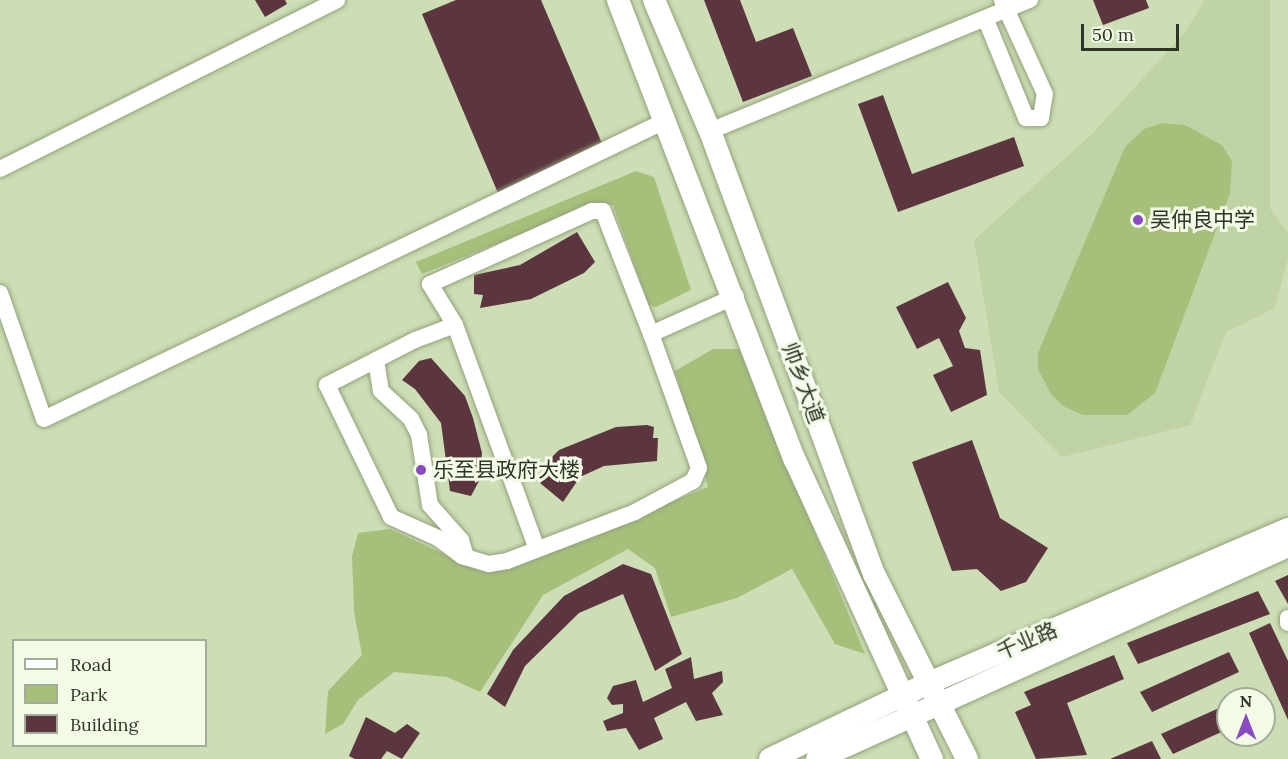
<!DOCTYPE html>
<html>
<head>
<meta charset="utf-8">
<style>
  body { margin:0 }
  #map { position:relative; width:1288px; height:759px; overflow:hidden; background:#cdddb5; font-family:Lora,"Noto Sans SC",serif }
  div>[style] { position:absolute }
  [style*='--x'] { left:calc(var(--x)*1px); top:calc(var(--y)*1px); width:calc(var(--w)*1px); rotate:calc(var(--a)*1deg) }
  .built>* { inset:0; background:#c0d3a4 }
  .green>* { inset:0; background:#a6c07b }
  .building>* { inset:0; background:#5c363f }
  .roads { filter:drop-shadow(0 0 2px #93a27c) drop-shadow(0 0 2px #93a27c) }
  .minor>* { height:16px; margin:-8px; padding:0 8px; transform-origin:8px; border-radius:8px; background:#fff }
  .major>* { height:22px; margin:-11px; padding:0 11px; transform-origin:11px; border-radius:11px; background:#fff }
  .dots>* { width:16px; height:16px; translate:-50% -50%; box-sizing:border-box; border:3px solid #f2fbe6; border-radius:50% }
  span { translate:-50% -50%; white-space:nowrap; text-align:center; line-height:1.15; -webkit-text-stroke:6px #f2fbe6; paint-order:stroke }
  .poi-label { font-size:21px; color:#2f3526 }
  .left { translate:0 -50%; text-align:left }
  .street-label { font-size:21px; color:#2f3526 }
  .legend { position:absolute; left:12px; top:639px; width:195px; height:108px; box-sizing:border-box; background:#f2fbe6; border:2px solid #a4ac99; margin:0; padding:8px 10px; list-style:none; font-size:18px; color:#2f3526 }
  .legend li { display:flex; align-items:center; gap:12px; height:30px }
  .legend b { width:30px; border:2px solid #a4ac99 }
  .north { position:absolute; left:1216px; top:687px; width:60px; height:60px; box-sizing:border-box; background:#f2fbe6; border:2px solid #a4ac99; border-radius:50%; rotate:0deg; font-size:16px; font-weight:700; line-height:24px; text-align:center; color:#2f3526 }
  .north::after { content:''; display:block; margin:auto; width:21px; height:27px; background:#894bc1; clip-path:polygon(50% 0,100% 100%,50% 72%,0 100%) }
  .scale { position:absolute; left:1081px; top:24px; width:98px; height:27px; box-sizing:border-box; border:3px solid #2f3526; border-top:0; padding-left:8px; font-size:18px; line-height:21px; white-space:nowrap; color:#2f3526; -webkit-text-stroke:4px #f2fbe6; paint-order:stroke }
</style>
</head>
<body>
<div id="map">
  <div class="built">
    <div style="clip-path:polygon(1205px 0,1270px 0,1270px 208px,1288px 233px,1288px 258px,1275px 308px,1226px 332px,1190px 425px,1062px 457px,999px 392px,974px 240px,1093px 133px,1185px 32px)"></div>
  </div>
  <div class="green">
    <div style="clip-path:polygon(1162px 123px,1185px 125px,1222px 145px,1232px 161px,1230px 193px,1155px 393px,1127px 415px,1083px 415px,1063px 406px,1051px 394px,1038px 369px,1038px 353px,1125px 147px,1144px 129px)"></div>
    <div style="clip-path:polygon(636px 171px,654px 177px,691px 290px,656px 307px,649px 305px,613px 205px,600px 202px,422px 274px,416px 262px)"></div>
    <div style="clip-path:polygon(713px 349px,739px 349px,865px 654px,835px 644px,792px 569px,737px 598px,671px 617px,655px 568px,628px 549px,543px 595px,480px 692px,447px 677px,394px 672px,358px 700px,343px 724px,325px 734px,328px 691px,362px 655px,354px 612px,352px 556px,358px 533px,390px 529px,483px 572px,509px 570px,708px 487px,675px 371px)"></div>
  </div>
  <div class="building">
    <div style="clip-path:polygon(255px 0,285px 0,287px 4px,265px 17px)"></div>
    <div style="clip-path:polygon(456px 0,541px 0,604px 148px,498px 193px,422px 14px)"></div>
    <div style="clip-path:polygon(704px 0,740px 0,756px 42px,793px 28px,812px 76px,743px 102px)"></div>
    <div style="clip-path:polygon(1093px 0,1146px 0,1149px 8px,1103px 25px)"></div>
    <div style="clip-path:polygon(883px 95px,912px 174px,1014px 137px,1024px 166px,898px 212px,858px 104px)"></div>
    <div style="clip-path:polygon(577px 232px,595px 262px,584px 273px,531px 299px,480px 308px,483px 295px,474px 294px,474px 275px,520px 265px)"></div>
    <div style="clip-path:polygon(948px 282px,966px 318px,959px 331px,965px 348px,980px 350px,987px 395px,951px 412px,933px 375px,953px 366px,939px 338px,917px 349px,896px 307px)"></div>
    <div style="clip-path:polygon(431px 358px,465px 396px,473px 418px,482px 453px,479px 481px,471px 496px,450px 491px,441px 423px,415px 389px,402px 380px,419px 361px)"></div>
    <div style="clip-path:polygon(647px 425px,654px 427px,653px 438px,658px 438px,657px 461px,604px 466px,580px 477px,563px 502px,540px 483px,549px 476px,542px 467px,559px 450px,616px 427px)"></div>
    <div style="clip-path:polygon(972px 440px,1000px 518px,1048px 548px,1026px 582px,1001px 591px,977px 569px,952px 571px,912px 462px)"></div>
    <div style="clip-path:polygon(623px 564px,651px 574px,682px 654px,655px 671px,623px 594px,579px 613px,525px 666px,505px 707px,487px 694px,513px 650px,564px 596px)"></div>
    <div style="clip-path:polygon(1288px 575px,1288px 604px,1275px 581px)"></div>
    <div style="clip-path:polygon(1258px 591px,1270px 614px,1138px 664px,1127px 643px)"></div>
    <div style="clip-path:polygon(1270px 623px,1288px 661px,1288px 720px,1249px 633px)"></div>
    <div style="clip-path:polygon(1229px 652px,1239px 672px,1152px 712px,1140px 692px)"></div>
    <div style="clip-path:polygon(1114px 655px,1124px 679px,1067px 703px,1087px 755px,1036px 759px,1015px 712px,1031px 705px,1024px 692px)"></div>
    <div style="clip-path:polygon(691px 657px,694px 679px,722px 671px,723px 682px,712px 693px,723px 715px,696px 721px,686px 702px,654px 718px,663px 739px,639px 750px,626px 728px,607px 731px,603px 721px,623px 713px,623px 704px,612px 705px,607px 698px,613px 686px,636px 680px,643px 702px,672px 688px,665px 669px)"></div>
    <div style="clip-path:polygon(1228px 704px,1228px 729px,1173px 754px,1161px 734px)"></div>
    <div style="clip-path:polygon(366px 717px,395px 733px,407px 724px,420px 733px,402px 759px,387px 751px,381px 759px,355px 759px,349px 756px)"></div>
    <div style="clip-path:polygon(1152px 741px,1161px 759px,1110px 759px)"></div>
  </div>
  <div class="roads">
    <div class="minor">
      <div style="--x:986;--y:20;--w:106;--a:67.8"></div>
      <div style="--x:1026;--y:118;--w:15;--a:0"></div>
      <div style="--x:1041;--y:118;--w:24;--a:-81"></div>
      <div style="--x:1045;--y:94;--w:103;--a:-114.6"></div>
      <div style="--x:710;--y:131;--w:346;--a:-22.3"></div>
      <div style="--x:0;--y:169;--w:377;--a:-26.6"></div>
      <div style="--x:0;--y:293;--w:133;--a:70.8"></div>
      <div style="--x:44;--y:419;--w:691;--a:-25.64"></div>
      <div style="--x:455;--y:325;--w:239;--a:69.9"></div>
      <div style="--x:651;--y:334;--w:132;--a:-111.3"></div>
      <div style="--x:603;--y:211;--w:11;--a:180"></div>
      <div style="--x:592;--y:211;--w:178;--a:155.7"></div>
      <div style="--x:430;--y:284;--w:48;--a:58.6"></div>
      <div style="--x:455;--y:325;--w:43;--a:159.4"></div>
      <div style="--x:415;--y:340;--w:99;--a:152.9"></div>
      <div style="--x:327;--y:385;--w:147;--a:64.1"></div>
      <div style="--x:391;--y:517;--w:51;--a:24.1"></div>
      <div style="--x:438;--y:538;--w:30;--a:37"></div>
      <div style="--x:462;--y:556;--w:28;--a:17"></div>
      <div style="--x:489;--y:564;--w:18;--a:-9"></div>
      <div style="--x:507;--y:561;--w:137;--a:-20.9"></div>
      <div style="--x:635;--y:512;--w:66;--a:-28.1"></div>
      <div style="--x:693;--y:481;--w:14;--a:-65"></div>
      <div style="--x:699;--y:468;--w:142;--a:-109.7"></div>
      <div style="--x:651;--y:334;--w:93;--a:-24.1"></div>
      <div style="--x:376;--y:360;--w:31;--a:81"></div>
      <div style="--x:381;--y:391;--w:41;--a:43"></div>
      <div style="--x:411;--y:419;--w:18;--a:63"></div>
      <div style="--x:419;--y:435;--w:71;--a:81.1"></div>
      <div style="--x:430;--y:505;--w:47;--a:48.5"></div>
      <div style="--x:461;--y:540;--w:18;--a:74"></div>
      <div style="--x:1288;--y:618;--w:5;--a:90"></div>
    </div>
    <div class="major">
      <div style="--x:618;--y:0;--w:493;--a:69"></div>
      <div style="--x:795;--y:460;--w:329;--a:65.4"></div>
      <div style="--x:654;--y:0;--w:142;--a:66.9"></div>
      <div style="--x:710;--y:131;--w:472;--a:69.7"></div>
      <div style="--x:874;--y:574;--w:207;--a:63.3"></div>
      <div style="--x:770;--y:759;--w:178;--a:-25.6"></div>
      <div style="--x:931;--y:682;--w:388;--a:-23.2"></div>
      <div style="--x:817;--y:759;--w:517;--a:-24.33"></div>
    </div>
  </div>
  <div class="dots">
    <div style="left:1138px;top:220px;background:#894bc1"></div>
    <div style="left:421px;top:470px;background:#894bc1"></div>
  </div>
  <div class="poi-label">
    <span class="left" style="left:1150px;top:220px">吴仲良中学</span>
    <span class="left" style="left:433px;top:470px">乐至县政府大楼</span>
  </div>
  <div class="street-label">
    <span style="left:803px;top:383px;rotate:70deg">帅乡大道</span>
    <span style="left:1027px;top:641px;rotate:-23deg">千业路</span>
  </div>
  <ul class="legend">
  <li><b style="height:8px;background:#fff"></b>Road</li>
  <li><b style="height:16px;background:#a6c07b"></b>Park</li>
  <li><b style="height:16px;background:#5c363f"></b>Building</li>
  </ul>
  <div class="north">N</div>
  <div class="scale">50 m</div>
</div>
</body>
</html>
